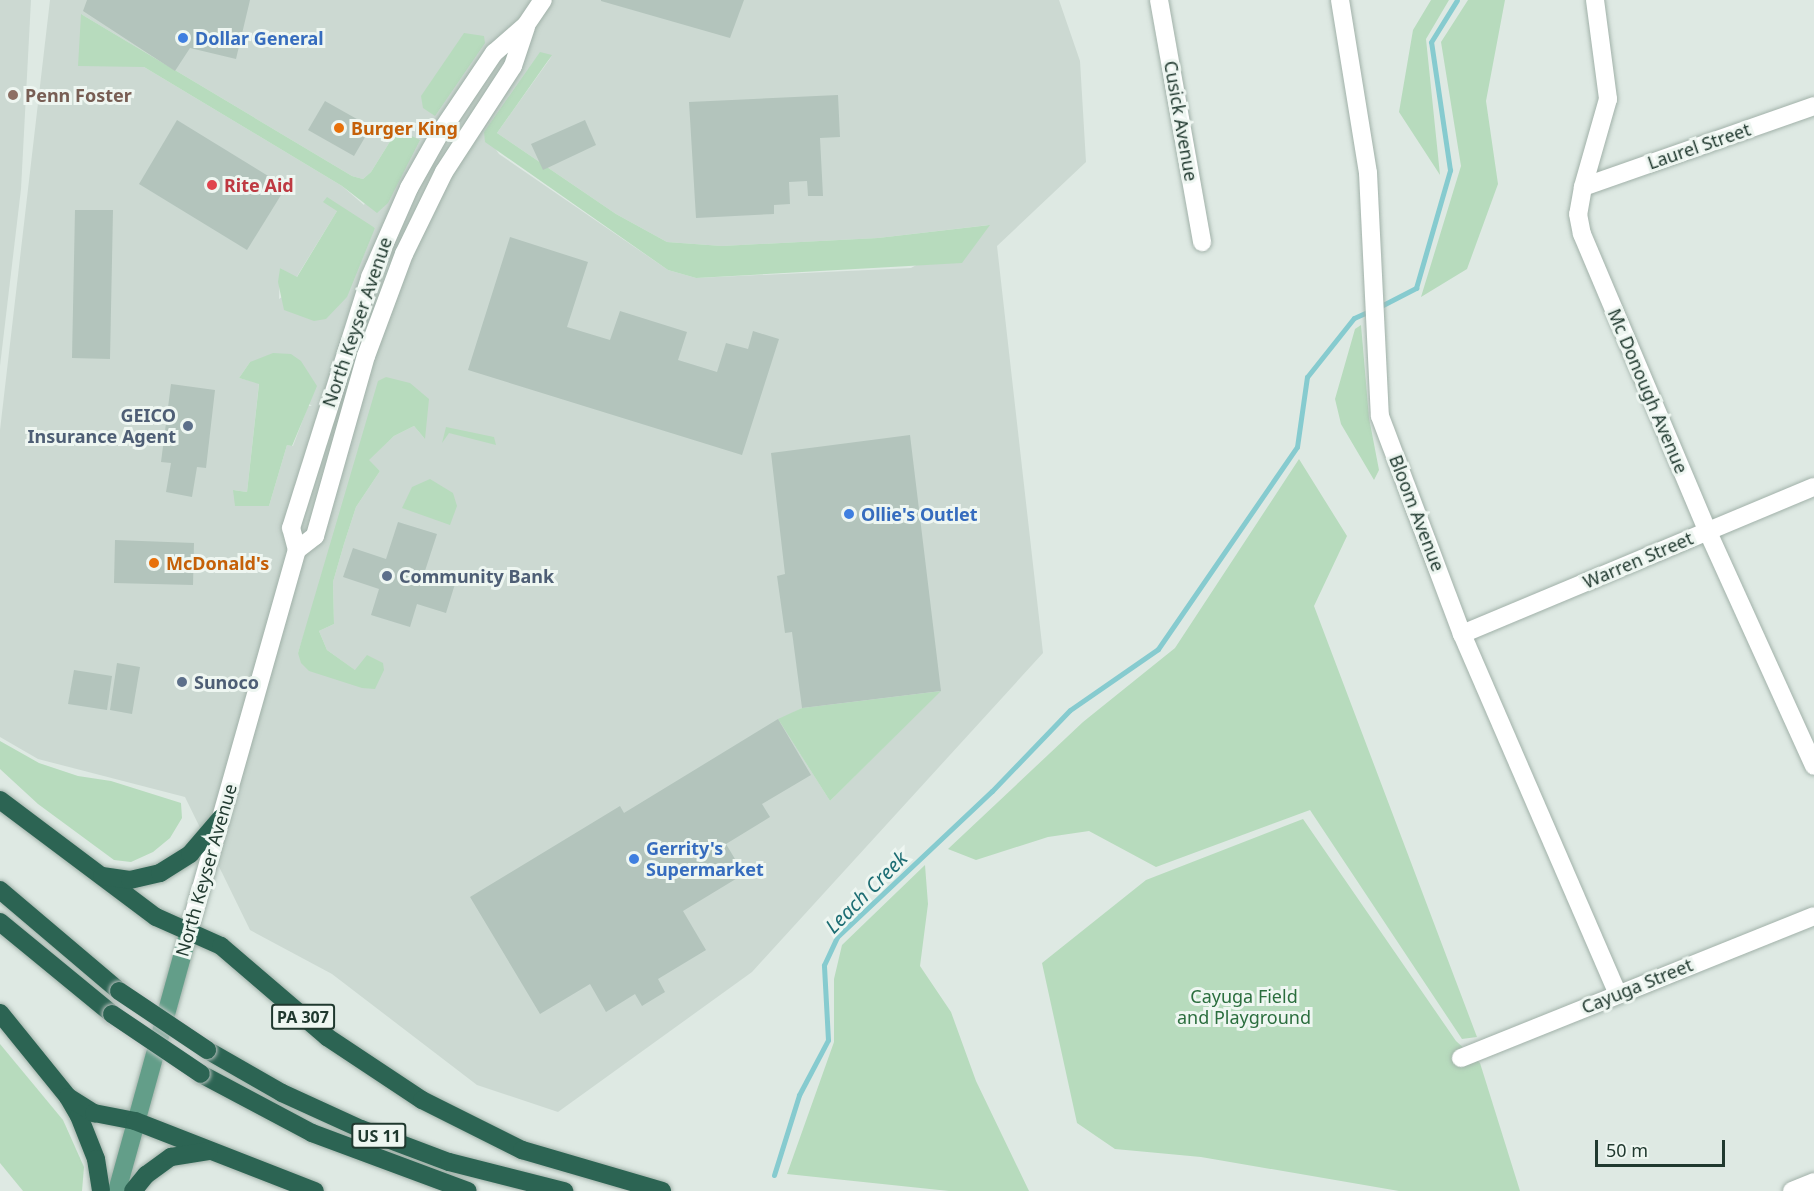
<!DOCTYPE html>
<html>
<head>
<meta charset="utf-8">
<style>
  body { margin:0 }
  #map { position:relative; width:1814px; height:1191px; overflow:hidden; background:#dee9e3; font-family:"Noto Sans",sans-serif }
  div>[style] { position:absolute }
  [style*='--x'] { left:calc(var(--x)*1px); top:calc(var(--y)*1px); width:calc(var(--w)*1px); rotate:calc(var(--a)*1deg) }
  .built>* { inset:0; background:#ccd9d2 }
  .green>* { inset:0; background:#b7dbbd }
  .stream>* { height:5px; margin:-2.5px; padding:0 2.5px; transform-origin:2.5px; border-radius:2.5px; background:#86cbcf }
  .building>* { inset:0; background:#b3c4bc }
  .roads { filter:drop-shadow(0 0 2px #a1b1a9) drop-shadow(0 0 2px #a1b1a9) }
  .minor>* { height:18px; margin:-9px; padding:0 9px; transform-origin:9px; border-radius:9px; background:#fff }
  .secondary>* { height:18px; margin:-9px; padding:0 9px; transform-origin:9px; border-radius:9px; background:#fff }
  .primary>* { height:18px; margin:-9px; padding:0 9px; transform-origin:9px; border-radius:9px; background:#639e89 }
  .motorway>* { height:18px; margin:-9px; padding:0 9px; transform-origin:9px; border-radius:9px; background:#2c6453 }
  .bridges { filter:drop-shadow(0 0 2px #bcc4c1) drop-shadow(0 0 2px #bcc4c1) }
  .motorway-bridge>* { height:18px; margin:-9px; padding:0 9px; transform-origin:9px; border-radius:9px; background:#2c6453 }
  .dots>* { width:16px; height:16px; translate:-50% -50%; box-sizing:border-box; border:3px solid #eef6f1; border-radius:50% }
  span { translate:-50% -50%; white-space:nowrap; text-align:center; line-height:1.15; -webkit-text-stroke:6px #eef6f1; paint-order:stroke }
  .shield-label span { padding:2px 4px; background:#eef6f1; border:2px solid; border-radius:4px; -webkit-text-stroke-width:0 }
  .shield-label { font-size:16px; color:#20392f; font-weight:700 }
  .shop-label { font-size:18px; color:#366cbe; font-weight:700 }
  .left { translate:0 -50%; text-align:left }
  .education-label { font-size:18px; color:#785e54; font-weight:700 }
  .street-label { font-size:18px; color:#20392f }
  .food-label { font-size:18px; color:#c56008; font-weight:700 }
  .health-label { font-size:18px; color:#be3a42; font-weight:700 }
  .service-label { font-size:18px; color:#4e5e75; font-weight:700 }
  .right { translate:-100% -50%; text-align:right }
  .park-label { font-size:18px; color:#2b6e3e }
  .water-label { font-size:20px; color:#1c6d73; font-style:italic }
  .scale { position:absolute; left:1595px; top:1140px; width:130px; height:27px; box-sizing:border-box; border:3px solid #20392f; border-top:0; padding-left:8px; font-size:18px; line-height:21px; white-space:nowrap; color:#20392f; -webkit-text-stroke:4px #eef6f1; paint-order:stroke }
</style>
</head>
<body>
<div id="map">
  <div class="built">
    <div style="clip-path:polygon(0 0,31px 0,21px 189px,0 366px)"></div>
    <div style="clip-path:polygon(evenodd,50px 0,1059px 0,1080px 61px,1086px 162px,997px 246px,1043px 653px,752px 972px,558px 1112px,477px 1085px,332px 974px,250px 930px,185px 797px,38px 759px,0 737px,0 430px,50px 0,81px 14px,352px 176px,363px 179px,371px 172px,394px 135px,364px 205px,342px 186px,144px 67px,81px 14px,50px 0,552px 56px,497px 133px,616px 214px,667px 242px,722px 246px,878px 238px,989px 225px,911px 268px,696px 278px,668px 270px,499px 154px,484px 132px,552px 56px,50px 0,337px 211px,375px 228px,367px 243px,279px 299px,280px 268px,296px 278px,337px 211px,50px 0,250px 362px,312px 406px,308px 406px,293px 446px,287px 445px,269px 506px,233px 490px,247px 492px,259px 383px,239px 378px,250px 362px,50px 0,386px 377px,425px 439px,414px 426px,394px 436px,368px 460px,380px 471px,356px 507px,344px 544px,333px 582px,334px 624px,319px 631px,327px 650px,356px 671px,298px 653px,386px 377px,50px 0,940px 691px,830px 801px,779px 720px,802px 708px,940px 691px)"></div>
  </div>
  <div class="green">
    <div style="clip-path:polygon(1431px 0,1449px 0,1426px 39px,1440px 175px,1399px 112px,1413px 30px)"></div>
    <div style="clip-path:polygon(1468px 0,1505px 0,1486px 101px,1498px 184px,1467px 269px,1421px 297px,1461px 166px,1441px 42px)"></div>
    <div style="clip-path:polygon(81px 14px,352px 176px,363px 179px,371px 172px,394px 135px,401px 131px,420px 140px,388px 203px,377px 213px,342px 186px,144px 67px,78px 66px)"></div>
    <div style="clip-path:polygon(464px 33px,484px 36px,485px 43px,435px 116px,423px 108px,421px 96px)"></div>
    <div style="clip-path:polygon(540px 52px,552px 55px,497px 133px,616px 214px,667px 242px,722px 246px,878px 238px,990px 225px,962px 263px,696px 278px,668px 270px,485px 142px,484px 132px)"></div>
    <div style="clip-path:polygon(327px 197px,375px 228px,347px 297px,326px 319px,314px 321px,284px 310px,278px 282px,280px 268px,297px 277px,337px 211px,323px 202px)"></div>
    <div style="clip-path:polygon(1361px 325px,1369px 418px,1379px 470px,1374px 480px,1341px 424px,1335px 399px,1355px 329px)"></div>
    <div style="clip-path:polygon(273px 353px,291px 354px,301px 361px,317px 386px,292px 446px,287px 445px,269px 506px,235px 506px,233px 490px,247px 492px,259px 384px,239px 378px,250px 362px)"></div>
    <div style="clip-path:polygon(386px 377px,410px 383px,429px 399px,425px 439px,414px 426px,394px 436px,369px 460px,380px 471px,356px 507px,344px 544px,333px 582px,334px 624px,319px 631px,327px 650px,355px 670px,367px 655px,383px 663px,384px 670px,375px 689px,362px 688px,309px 671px,301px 663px,298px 653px,378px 381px)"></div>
    <div style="clip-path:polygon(446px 427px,494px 437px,496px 445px,449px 433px,442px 443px)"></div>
    <div style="clip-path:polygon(1299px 459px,1347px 536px,1314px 606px,1477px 1037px,1462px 1039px,1310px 810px,1156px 867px,1089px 831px,1048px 837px,976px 860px,948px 849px,1083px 722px,1175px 648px)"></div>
    <div style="clip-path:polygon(430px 479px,453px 493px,457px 506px,450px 525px,402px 508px,412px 487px)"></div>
    <div style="clip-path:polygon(941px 691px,830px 801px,778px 719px,802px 708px)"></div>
    <div style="clip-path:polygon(0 741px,39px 763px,78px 776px,111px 781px,181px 803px,182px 818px,170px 838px,153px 852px,131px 862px,114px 860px,38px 804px,0 769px)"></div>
    <div style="clip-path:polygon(1303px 819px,1456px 1041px,1480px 1063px,1520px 1191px,1399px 1191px,1201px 1157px,1115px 1149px,1077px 1123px,1042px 963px,1146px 880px)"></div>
    <div style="clip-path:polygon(925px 865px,928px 904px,920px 966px,951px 1012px,976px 1081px,1029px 1191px,949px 1191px,787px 1174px,834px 1042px,834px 979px,842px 945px)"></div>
    <div style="clip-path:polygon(0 1044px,63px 1120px,84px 1167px,82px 1191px,23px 1191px,0 1163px)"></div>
  </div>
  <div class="stream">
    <div style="--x:1379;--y:307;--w:42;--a:-27.2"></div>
    <div style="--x:1416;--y:288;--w:123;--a:-73.9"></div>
    <div style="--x:1450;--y:170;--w:129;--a:-98.4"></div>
    <div style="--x:1431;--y:42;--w:49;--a:-58.2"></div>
    <div style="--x:774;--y:1175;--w:84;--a:-72.6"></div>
    <div style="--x:799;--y:1095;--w:62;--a:-62.2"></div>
    <div style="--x:828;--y:1040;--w:75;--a:-93.1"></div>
    <div style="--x:824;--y:965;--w:31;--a:-65"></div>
    <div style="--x:837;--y:937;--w:213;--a:-43.3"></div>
    <div style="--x:992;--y:791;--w:112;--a:-46.1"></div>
    <div style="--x:1070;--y:710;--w:107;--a:-34.7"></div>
    <div style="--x:1158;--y:649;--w:245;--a:-55.5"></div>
    <div style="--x:1297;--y:447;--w:71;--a:-81.9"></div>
    <div style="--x:1307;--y:377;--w:75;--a:-51.5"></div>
    <div style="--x:1354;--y:318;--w:17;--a:-24"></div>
  </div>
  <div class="building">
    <div style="clip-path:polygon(87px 0,250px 0,236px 59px,190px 48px,175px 71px,83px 11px)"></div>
    <div style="clip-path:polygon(744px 0,730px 38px,601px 1px,601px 0)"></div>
    <div style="clip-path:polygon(838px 95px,840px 137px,820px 138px,823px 196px,808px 196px,807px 181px,789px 182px,790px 204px,774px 205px,774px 214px,696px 218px,689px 102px)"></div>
    <div style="clip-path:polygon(325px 101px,371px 127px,354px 156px,308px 130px)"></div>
    <div style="clip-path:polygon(177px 120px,286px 187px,247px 250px,139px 184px)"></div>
    <div style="clip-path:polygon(585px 120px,596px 145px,543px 170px,531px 144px)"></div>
    <div style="clip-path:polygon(75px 210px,113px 210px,110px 359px,72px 358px)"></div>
    <div style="clip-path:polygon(510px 237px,588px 262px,567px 327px,610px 340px,620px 311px,687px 332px,678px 360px,717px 372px,726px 343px,748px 349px,753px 331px,779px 339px,742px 455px,468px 370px)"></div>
    <div style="clip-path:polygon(171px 384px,215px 390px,206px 468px,197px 467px,192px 497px,166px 492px,171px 463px,161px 462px)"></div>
    <div style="clip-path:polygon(910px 435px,941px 691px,802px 708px,792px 632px,785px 633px,777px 576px,785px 574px,771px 453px)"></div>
    <div style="clip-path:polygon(398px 522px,437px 534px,424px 574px,455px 584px,446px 613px,417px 604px,410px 627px,371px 615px,379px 589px,343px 577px,353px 548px,386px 559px)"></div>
    <div style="clip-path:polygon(115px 540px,194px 543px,193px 585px,114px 583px)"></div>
    <div style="clip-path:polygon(117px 663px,140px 667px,132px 714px,110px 710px)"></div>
    <div style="clip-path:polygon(74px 670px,112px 676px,107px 710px,68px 704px)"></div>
    <div style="clip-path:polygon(778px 719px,811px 775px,762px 804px,770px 817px,726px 844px,744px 874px,683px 911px,706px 950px,658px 979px,665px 992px,642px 1006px,635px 994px,606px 1012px,590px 984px,540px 1014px,470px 897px,620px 806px,624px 813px)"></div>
  </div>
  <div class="roads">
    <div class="minor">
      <div style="--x:1159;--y:0;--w:246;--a:79.9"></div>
      <div style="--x:1340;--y:0;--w:175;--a:80.8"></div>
      <div style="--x:1368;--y:173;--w:243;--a:87.2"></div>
      <div style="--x:1380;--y:416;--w:233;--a:69.4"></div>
      <div style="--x:1462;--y:634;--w:392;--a:66.6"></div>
      <div style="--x:1595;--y:0;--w:100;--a:82.5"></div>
      <div style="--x:1608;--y:99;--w:91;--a:105.9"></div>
      <div style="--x:1583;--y:187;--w:27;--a:100"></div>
      <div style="--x:1578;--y:214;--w:20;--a:79"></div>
      <div style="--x:1582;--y:234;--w:321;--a:67.1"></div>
      <div style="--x:1707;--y:530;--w:259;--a:65.6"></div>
      <div style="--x:1583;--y:187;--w:245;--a:-19.3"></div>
      <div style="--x:1462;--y:634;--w:381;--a:-22.7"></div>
      <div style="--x:1461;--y:1058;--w:380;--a:-21.9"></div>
      <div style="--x:1792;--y:1191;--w:24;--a:-22"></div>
    </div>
    <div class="secondary">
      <div style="--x:297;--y:550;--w:23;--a:-38"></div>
      <div style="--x:315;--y:536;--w:187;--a:-74.2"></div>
      <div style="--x:366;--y:356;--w:109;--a:-69.6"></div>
      <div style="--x:404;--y:254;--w:91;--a:-64"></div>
      <div style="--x:444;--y:172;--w:126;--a:-56.9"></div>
      <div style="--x:513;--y:66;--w:41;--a:-71.6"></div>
      <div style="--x:189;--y:931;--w:396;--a:-74.2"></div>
      <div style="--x:297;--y:550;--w:23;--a:-105"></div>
      <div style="--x:291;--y:528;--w:263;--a:-72.5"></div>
      <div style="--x:370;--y:277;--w:97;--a:-66.3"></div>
      <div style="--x:409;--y:188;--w:63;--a:-60.6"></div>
      <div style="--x:440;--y:133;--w:97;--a:-56"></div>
      <div style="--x:494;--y:53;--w:43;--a:-41.2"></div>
      <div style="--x:526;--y:25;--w:30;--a:-56"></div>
    </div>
    <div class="primary">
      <div style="--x:117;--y:1191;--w:270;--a:-74.5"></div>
    </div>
    <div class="motorway">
      <div style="--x:0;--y:800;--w:195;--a:36.9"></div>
      <div style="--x:156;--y:917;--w:71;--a:24"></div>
      <div style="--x:221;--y:946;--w:140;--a:40.6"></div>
      <div style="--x:327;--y:1037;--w:114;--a:33.6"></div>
      <div style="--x:422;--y:1100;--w:112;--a:26.6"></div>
      <div style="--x:522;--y:1150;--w:146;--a:16.3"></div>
      <div style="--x:102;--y:876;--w:28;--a:8"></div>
      <div style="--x:130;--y:880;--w:31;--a:-13"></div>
      <div style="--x:160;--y:873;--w:36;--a:-32"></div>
      <div style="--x:190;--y:854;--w:48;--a:-49.3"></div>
      <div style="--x:0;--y:890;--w:156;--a:40.3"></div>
      <div style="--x:0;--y:922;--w:145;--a:39.4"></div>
      <div style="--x:0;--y:1013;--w:108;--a:51"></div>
      <div style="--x:68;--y:1097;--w:22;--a:60"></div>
      <div style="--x:79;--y:1116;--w:46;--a:68.4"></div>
      <div style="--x:96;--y:1159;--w:32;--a:81"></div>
      <div style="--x:207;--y:1050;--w:86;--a:29.8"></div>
      <div style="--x:282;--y:1093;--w:87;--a:24.5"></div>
      <div style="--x:361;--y:1129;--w:94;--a:20.6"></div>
      <div style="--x:449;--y:1162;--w:119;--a:14.2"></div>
      <div style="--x:201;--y:1074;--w:126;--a:28"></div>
      <div style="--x:312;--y:1133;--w:166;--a:20.4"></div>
      <div style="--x:68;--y:1097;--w:31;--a:32"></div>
      <div style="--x:94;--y:1113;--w:42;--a:11"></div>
      <div style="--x:135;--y:1121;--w:193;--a:21.3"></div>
      <div style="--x:133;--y:1191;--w:21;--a:-51"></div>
      <div style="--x:146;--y:1175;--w:31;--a:-36"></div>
      <div style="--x:171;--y:1157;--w:38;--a:-9"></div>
    </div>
  </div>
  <div class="bridges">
    <div class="motorway-bridge">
      <div style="--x:119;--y:991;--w:106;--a:33.8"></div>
      <div style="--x:112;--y:1014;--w:107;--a:34"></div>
    </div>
  </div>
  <div class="dots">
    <div style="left:183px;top:38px;background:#3f7fe0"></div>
    <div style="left:13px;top:95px;background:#8d6e63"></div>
    <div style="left:339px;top:128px;background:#e8710a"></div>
    <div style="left:212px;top:185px;background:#e0444e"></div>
    <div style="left:188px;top:426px;background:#5c6f8a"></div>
    <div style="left:849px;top:514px;background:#3f7fe0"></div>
    <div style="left:154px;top:563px;background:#e8710a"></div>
    <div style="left:387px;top:576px;background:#5c6f8a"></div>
    <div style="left:182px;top:682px;background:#5c6f8a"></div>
    <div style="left:634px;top:859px;background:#3f7fe0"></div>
  </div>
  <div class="shield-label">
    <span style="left:303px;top:1017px">PA 307</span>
    <span style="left:379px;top:1136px">US 11</span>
  </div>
  <div class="shop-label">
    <span class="left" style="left:195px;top:38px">Dollar General</span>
    <span class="left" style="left:861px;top:514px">Ollie's Outlet</span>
    <span class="left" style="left:646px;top:859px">Gerrity's<br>Supermarket</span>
  </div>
  <div class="education-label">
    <span class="left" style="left:25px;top:95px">Penn Foster</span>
  </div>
  <div class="street-label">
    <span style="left:1181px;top:121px;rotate:80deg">Cusick Avenue</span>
    <span style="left:1699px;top:146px;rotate:-19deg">Laurel Street</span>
    <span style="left:357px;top:322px;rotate:-71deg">North Keyser Avenue</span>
    <span style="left:1648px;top:391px;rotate:67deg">Mc Donough Avenue</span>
    <span style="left:1417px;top:513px;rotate:69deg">Bloom Avenue</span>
    <span style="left:1638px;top:560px;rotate:-23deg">Warren Street</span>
    <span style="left:206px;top:870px;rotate:-74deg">North Keyser Avenue</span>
    <span style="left:1637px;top:986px;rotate:-22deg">Cayuga Street</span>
  </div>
  <div class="food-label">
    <span class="left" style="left:351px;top:128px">Burger King</span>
    <span class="left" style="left:166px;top:563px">McDonald's</span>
  </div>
  <div class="health-label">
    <span class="left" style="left:224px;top:185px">Rite Aid</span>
  </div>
  <div class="service-label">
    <span class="right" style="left:176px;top:426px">GEICO<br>Insurance Agent</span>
    <span class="left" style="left:399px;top:576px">Community Bank</span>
    <span class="left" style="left:194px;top:682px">Sunoco</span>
  </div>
  <div class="park-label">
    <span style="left:1244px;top:1007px">Cayuga Field<br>and Playground</span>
  </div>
  <div class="water-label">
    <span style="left:866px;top:892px;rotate:-45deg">Leach Creek</span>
  </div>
  <div class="scale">50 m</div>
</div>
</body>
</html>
